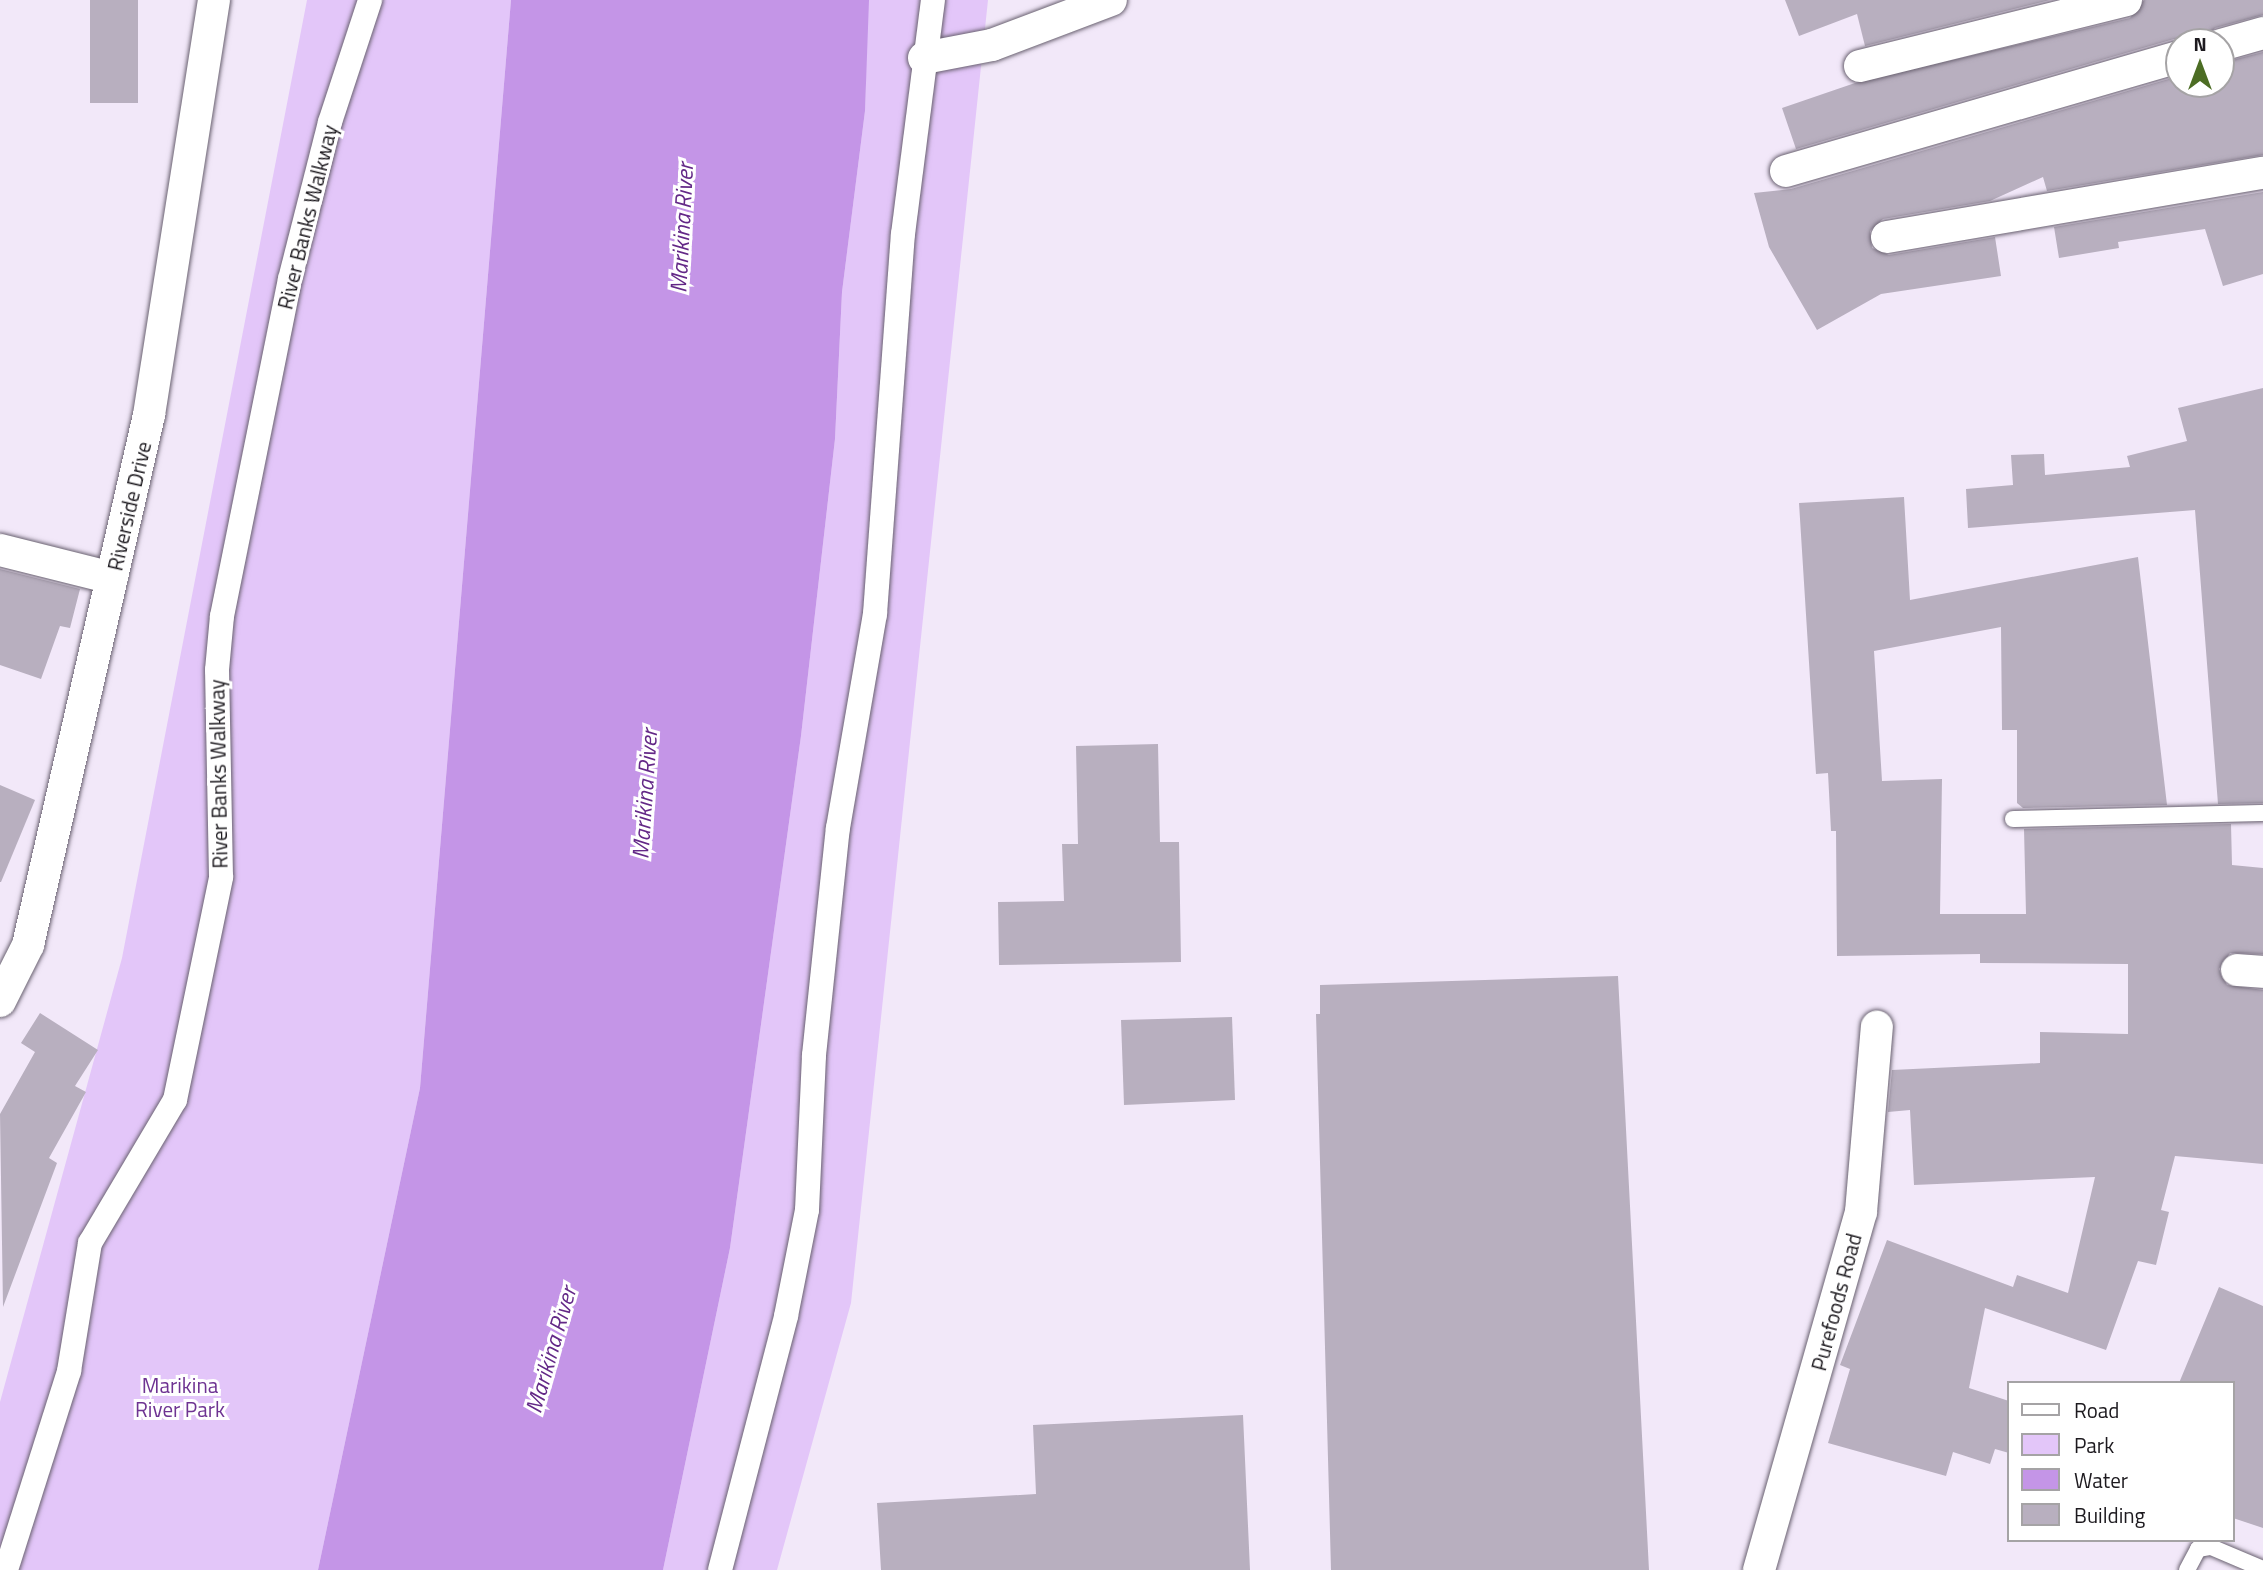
<!DOCTYPE html>
<html>
<head>
<meta charset="utf-8">
<style>
  body { margin:0 }
  #map { position:relative; width:2263px; height:1570px; overflow:hidden; background:#f2e8f9; font-family:"Titillium Web",sans-serif }
  div>[style] { position:absolute }
  [style*='--x'] { left:calc(var(--x)*1px); top:calc(var(--y)*1px); width:calc(var(--w)*1px); rotate:calc(var(--a)*1deg) }
  .green>* { inset:0; background:#e3c6f9 }
  .water>* { inset:0; background:#c495e7 }
  .building>* { inset:0; background:#b8afbf }
  .roads { filter:drop-shadow(0 0 2px #696170) drop-shadow(0 0 2px #696170) }
  .service>* { height:16px; margin:-8px; padding:0 8px; transform-origin:8px; border-radius:8px; background:#fff }
  .pedestrian>* { height:24px; margin:-12px; padding:0 12px; transform-origin:12px; border-radius:12px; background:#fff }
  .minor>* { height:32px; margin:-16px; padding:0 16px; transform-origin:16px; border-radius:16px; background:#fff }
  span { translate:-50% -50%; white-space:nowrap; text-align:center; line-height:1.15; -webkit-text-stroke:6px #fff; paint-order:stroke }
  .street-label { font-size:21px; color:#1d1a1f }
  .park-label { font-size:21px; color:#6e3392 }
  .water-label { font-size:23px; color:#632887; font-style:italic }
  .legend { position:absolute; left:2007px; top:1381px; width:228px; height:161px; box-sizing:border-box; background:#fff; border:2px solid #a5a3a5; margin:0; padding:9px 12px; list-style:none; font-size:21px; color:#1d1a1f }
  .legend li { display:flex; align-items:center; gap:14px; height:35px }
  .legend b { width:35px; border:2px solid #a5a3a5 }
  .north { position:absolute; left:2165px; top:28px; width:70px; height:70px; box-sizing:border-box; background:#fff; border:2px solid #a5a3a5; border-radius:50%; rotate:0deg; font-size:19px; font-weight:700; line-height:28px; text-align:center; color:#1d1a1f }
  .north::after { content:''; display:block; margin:auto; width:24px; height:32px; background:#4c6d24; clip-path:polygon(50% 0,100% 100%,50% 72%,0 100%) }
</style>
</head>
<body>
<div id="map">
  <div class="green">
    <div style="clip-path:polygon(307px 0,511px 0,420px 1088px,318px 1570px,0 1570px,0 1402px,122px 958px)"></div>
    <div style="clip-path:polygon(846px 0,988px 0,851px 1303px,777px 1570px,663px 1570px,730px 1248px,801px 736px,835px 439px,842px 292px,865px 111px,866px 70px)"></div>
  </div>
  <div class="water">
    <div style="clip-path:polygon(511px 0,869px 0,865px 111px,842px 292px,835px 439px,801px 736px,730px 1248px,663px 1570px,318px 1570px,420px 1088px)"></div>
  </div>
  <div class="building">
    <div style="clip-path:polygon(90px 0,138px 0,138px 103px,90px 103px)"></div>
    <div style="clip-path:polygon(1785px 0,2050px 0,1865px 46px,1857px 14px,1799px 36px)"></div>
    <div style="clip-path:polygon(2144px 0,2263px 0,2263px 15px,2215px 28px,2203px 42px,2174px 39px,1796px 149px,1782px 108px,1855px 83px,2130px 18px)"></div>
    <div style="clip-path:polygon(2263px 52px,2263px 155px,2047px 191px,2043px 177px,1990px 201px,1883px 219px,1870px 231px,1872px 248px,1889px 255px,1995px 237px,2001px 276px,1881px 294px,1817px 330px,1769px 247px,1754px 193px,1791px 189px,2179px 76px,2179px 84px,2221px 84px,2221px 63px)"></div>
    <div style="clip-path:polygon(2263px 192px,2263px 274px,2223px 286px,2205px 229px,2118px 242px,2119px 248px,2059px 258px,2054px 227px)"></div>
    <div style="clip-path:polygon(2263px 388px,2263px 803px,2218px 804px,2195px 510px,1968px 528px,1966px 489px,2013px 485px,2011px 455px,2044px 454px,2045px 475px,2130px 467px,2127px 456px,2187px 441px,2178px 408px)"></div>
    <div style="clip-path:polygon(1904px 497px,1910px 600px,2138px 557px,2167px 805px,2023px 808px,2017px 803px,2017px 730px,2002px 730px,2001px 627px,1874px 651px,1882px 781px,1942px 779px,1940px 914px,2026px 914px,2024px 829px,2231px 824px,2232px 865px,2263px 868px,2263px 954px,2230px 953px,2219px 969px,2227px 985px,2263px 990px,2263px 1164px,2175px 1156px,2161px 1210px,2169px 1212px,2156px 1265px,2138px 1261px,2106px 1350px,1985px 1308px,1969px 1388px,2009px 1401px,2009px 1453px,1995px 1449px,1990px 1464px,1953px 1452px,1946px 1476px,1828px 1443px,1850px 1369px,1840px 1365px,1887px 1240px,2013px 1287px,2017px 1275px,2068px 1293px,2095px 1177px,1914px 1185px,1910px 1110px,1888px 1112px,1892px 1070px,2040px 1063px,2040px 1032px,2128px 1034px,2128px 964px,1980px 963px,1980px 954px,1837px 956px,1836px 831px,1831px 831px,1828px 773px,1816px 774px,1799px 503px)"></div>
    <div style="clip-path:polygon(0 569px,80px 589px,70px 628px,60px 626px,41px 679px,0 665px)"></div>
    <div style="clip-path:polygon(1158px 744px,1160px 842px,1179px 842px,1181px 962px,999px 965px,998px 902px,1064px 901px,1062px 844px,1078px 844px,1076px 746px)"></div>
    <div style="clip-path:polygon(0 785px,35px 800px,1px 882px,0 882px)"></div>
    <div style="clip-path:polygon(1618px 976px,1649px 1570px,1331px 1570px,1316px 1014px,1320px 1014px,1320px 985px)"></div>
    <div style="clip-path:polygon(40px 1013px,98px 1050px,75px 1086px,86px 1092px,49px 1158px,57px 1163px,3px 1307px,0 1114px,35px 1052px,21px 1043px)"></div>
    <div style="clip-path:polygon(1232px 1017px,1235px 1100px,1124px 1105px,1121px 1020px)"></div>
    <div style="clip-path:polygon(2219px 1287px,2263px 1306px,2263px 1528px,2233px 1518px,2233px 1383px,2179px 1383px)"></div>
    <div style="clip-path:polygon(1243px 1415px,1250px 1570px,881px 1570px,877px 1503px,1036px 1494px,1033px 1425px)"></div>
  </div>
  <div class="roads">
    <div class="service">
      <div style="--x:2013;--y:819;--w:250;--a:-1.4"></div>
      <div style="--x:2187;--y:1570;--w:24;--a:-62"></div>
      <div style="--x:2198;--y:1549;--w:13;--a:-9"></div>
      <div style="--x:2211;--y:1547;--w:56;--a:22.9"></div>
    </div>
    <div class="pedestrian">
      <div style="--x:6;--y:1570;--w:209;--a:-72.4"></div>
      <div style="--x:69;--y:1371;--w:130;--a:-80.7"></div>
      <div style="--x:90;--y:1243;--w:166;--a:-59.3"></div>
      <div style="--x:175;--y:1100;--w:228;--a:-78.3"></div>
      <div style="--x:221;--y:877;--w:207;--a:-91.1"></div>
      <div style="--x:217;--y:670;--w:54;--a:-84.7"></div>
      <div style="--x:222;--y:616;--w:344;--a:-78.6"></div>
      <div style="--x:290;--y:279;--w:162;--a:-75.7"></div>
      <div style="--x:330;--y:122;--w:128;--a:-71.8"></div>
      <div style="--x:720;--y:1570;--w:262;--a:-75.4"></div>
      <div style="--x:786;--y:1316;--w:108;--a:-78.8"></div>
      <div style="--x:807;--y:1210;--w:155;--a:-87.4"></div>
      <div style="--x:814;--y:1055;--w:228;--a:-84"></div>
      <div style="--x:838;--y:828;--w:217;--a:-80.2"></div>
      <div style="--x:875;--y:614;--w:381;--a:-85.8"></div>
      <div style="--x:903;--y:234;--w:236;--a:-82.7"></div>
    </div>
    <div class="minor">
      <div style="--x:2221;--y:45;--w:44;--a:-15.9"></div>
      <div style="--x:924;--y:58;--w:69;--a:-10.8"></div>
      <div style="--x:992;--y:45;--w:127;--a:-20.7"></div>
      <div style="--x:1860;--y:66;--w:274;--a:-13.9"></div>
      <div style="--x:1786;--y:171;--w:409;--a:-16.2"></div>
      <div style="--x:1887;--y:237;--w:381;--a:-9.7"></div>
      <div style="--x:0;--y:550;--w:115;--a:14"></div>
      <div style="--x:2237;--y:970;--w:26;--a:4"></div>
      <div style="--x:0;--y:1001;--w:63;--a:-63.4"></div>
      <div style="--x:28;--y:945;--w:544;--a:-77.14"></div>
      <div style="--x:149;--y:415;--w:420;--a:-81.1"></div>
      <div style="--x:1759;--y:1570;--w:372;--a:-74.1"></div>
      <div style="--x:1861;--y:1212;--w:186;--a:-85.1"></div>
    </div>
  </div>
  <div class="street-label">
    <span style="left:307px;top:217px;rotate:-76deg">River Banks Walkway</span>
    <span style="left:129px;top:506px;rotate:-77deg">Riverside Drive</span>
    <span style="left:218px;top:774px;rotate:-91deg">River Banks Walkway</span>
    <span style="left:1836px;top:1302px;rotate:-75deg">Purefoods Road</span>
  </div>
  <div class="park-label">
    <span style="left:180px;top:1397px">Marikina<br>River Park</span>
  </div>
  <div class="water-label">
    <span style="left:682px;top:228px;rotate:-87deg">Marikina River</span>
    <span style="left:645px;top:794px;rotate:-86deg">Marikina River</span>
    <span style="left:551px;top:1350px;rotate:-74deg">Marikina River</span>
  </div>
  <ul class="legend">
  <li><b style="height:9px;background:#fff"></b>Road</li>
  <li><b style="height:19px;background:#e3c6f9"></b>Park</li>
  <li><b style="height:19px;background:#c495e7"></b>Water</li>
  <li><b style="height:19px;background:#b8afbf"></b>Building</li>
  </ul>
  <div class="north">N</div>
</div>
</body>
</html>
